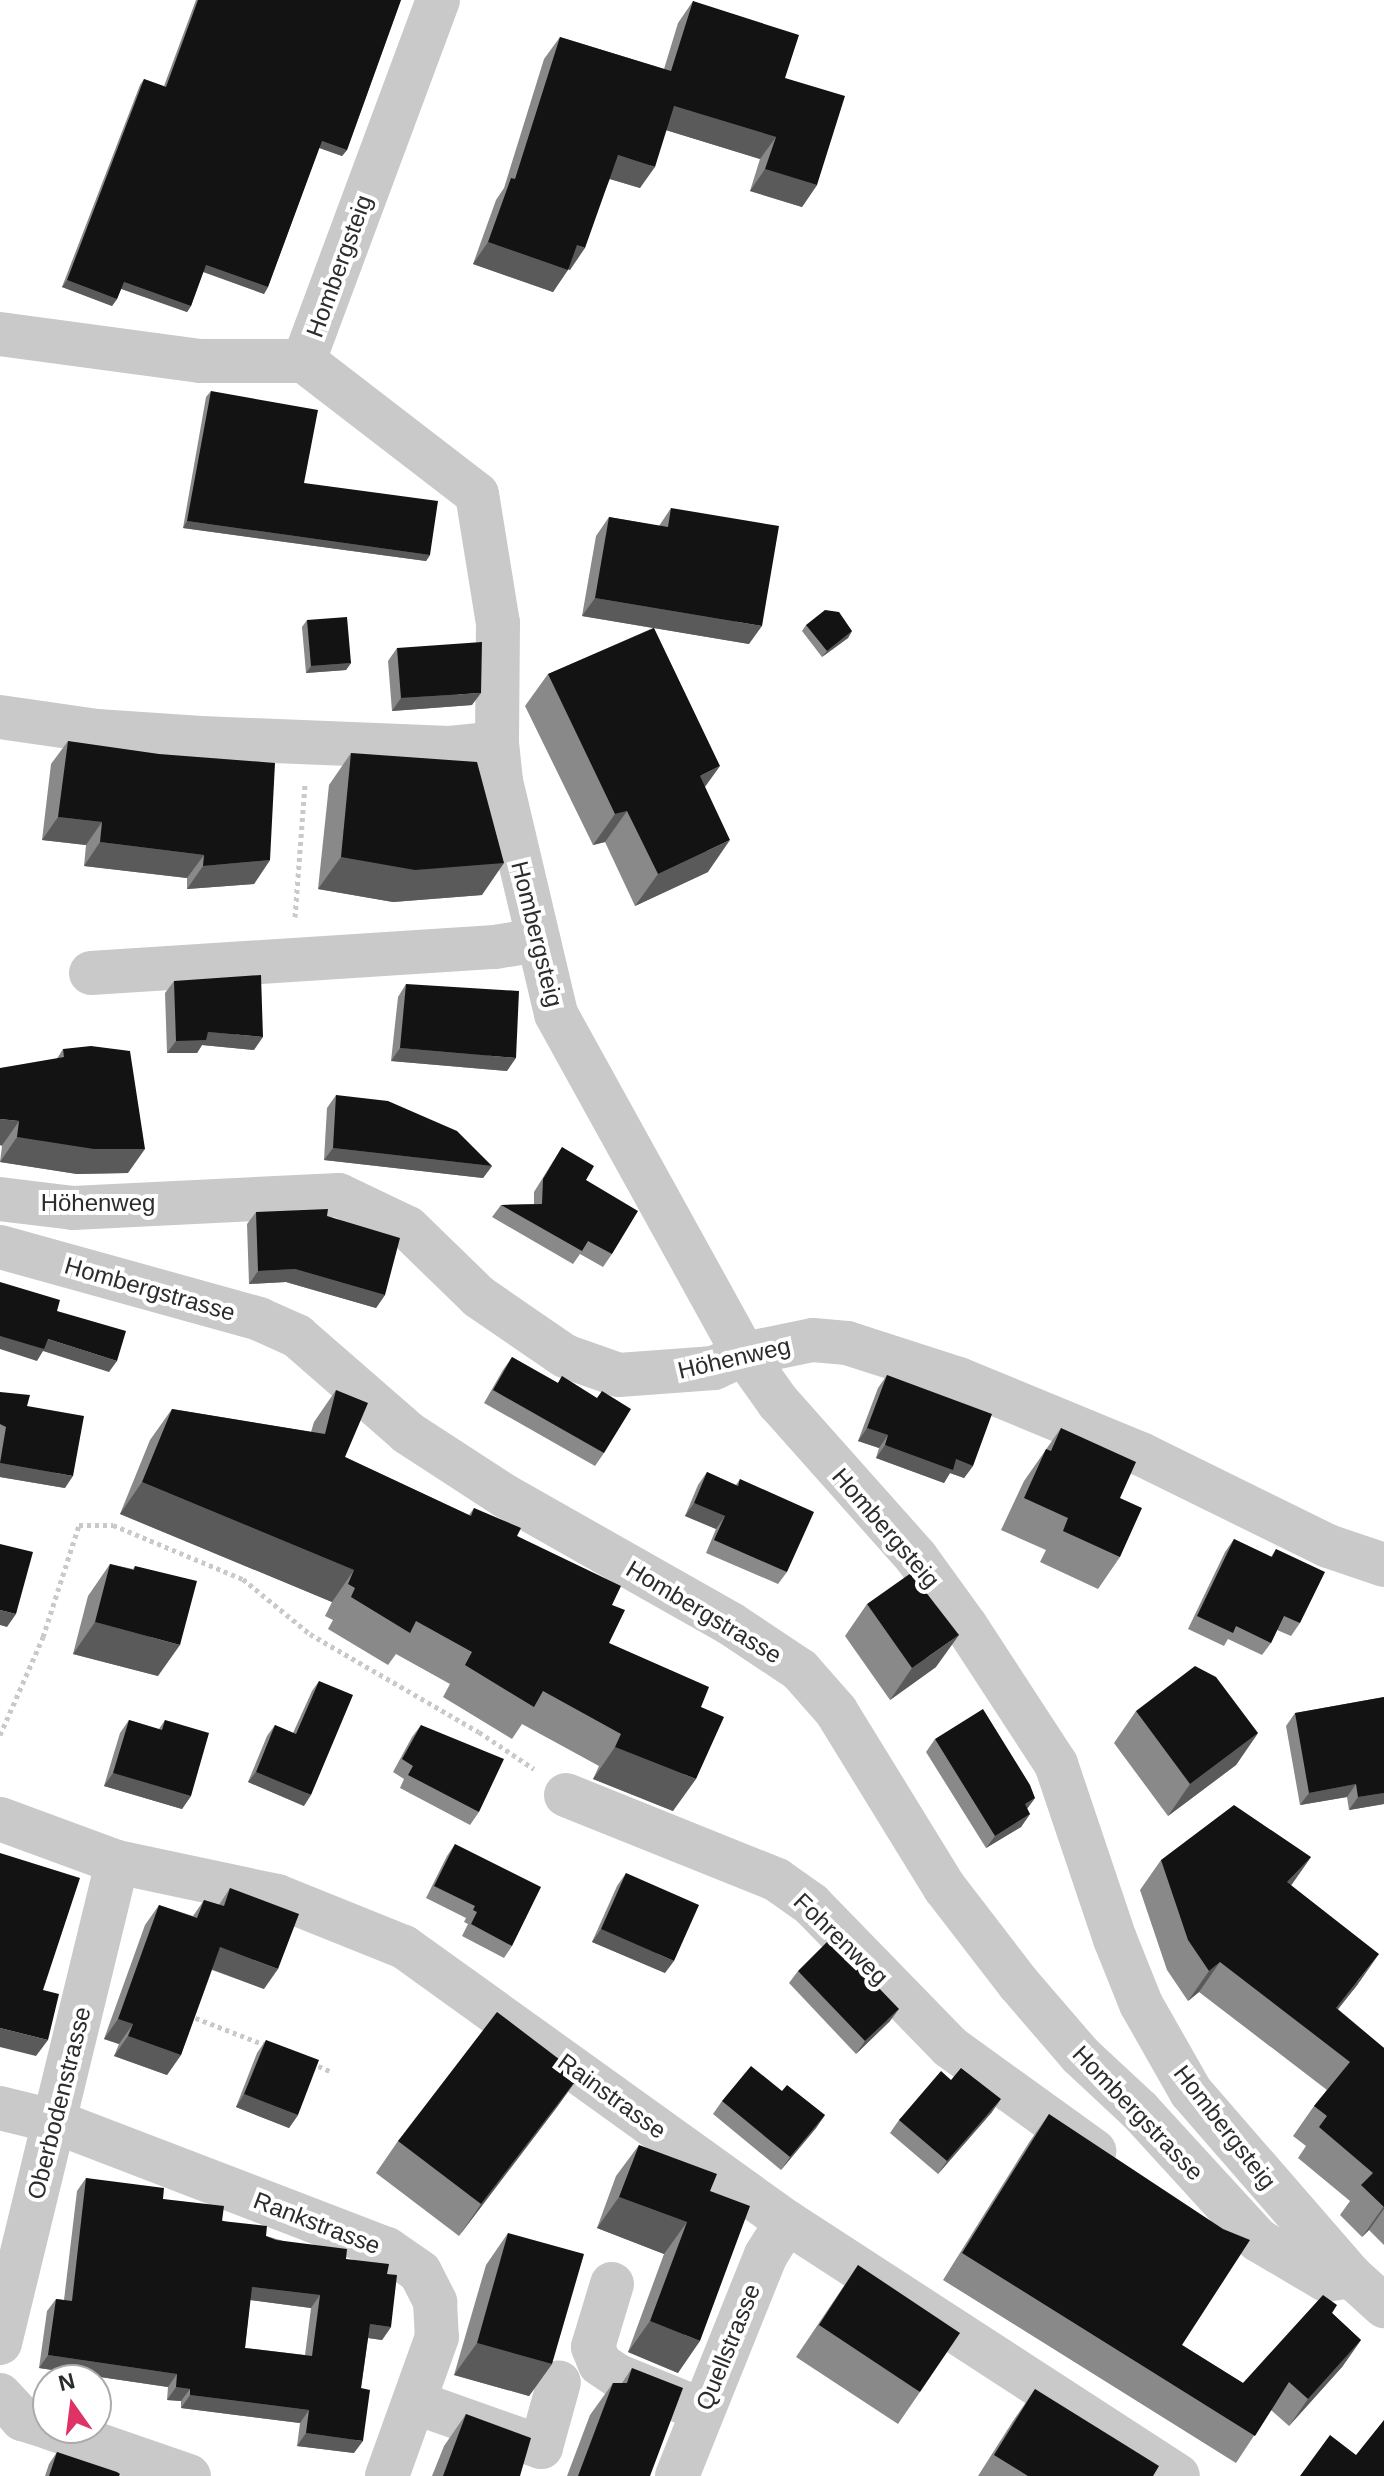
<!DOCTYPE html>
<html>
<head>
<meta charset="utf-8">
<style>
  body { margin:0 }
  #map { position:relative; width:1384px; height:2476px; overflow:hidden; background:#fff; font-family:Arial,sans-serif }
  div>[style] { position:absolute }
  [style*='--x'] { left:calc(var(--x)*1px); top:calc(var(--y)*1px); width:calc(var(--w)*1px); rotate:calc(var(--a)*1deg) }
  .path>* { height:5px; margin-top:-2.5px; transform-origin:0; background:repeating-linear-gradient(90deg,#c9c9c9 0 4px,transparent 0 8px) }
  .minor>* { height:44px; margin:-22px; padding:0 22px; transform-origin:22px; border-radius:22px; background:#c9c9c9 }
  .wall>* { inset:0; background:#898989 }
  .shaded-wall>* { inset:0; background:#5a5a5a }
  .building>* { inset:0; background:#131313 }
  span { translate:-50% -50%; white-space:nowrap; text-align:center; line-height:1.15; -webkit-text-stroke:8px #fff; paint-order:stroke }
  .street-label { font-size:24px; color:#2c2c2c }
  .north { position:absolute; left:32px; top:2364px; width:80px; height:80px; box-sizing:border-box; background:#fff; border:2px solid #ababab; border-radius:50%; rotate:346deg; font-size:22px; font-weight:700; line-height:32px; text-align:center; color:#2c2c2c }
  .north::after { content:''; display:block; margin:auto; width:28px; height:36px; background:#df3368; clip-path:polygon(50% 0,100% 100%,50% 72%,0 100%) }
</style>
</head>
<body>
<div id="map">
  <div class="path">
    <div style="--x:295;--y:917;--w:134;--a:-85.7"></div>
    <div style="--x:0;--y:1735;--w:107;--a:-66.3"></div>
    <div style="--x:43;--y:1637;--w:118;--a:-72.2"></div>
    <div style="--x:79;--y:1525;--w:34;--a:0"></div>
    <div style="--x:113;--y:1525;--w:141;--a:22.6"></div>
    <div style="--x:243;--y:1579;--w:87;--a:39.4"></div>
    <div style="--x:310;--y:1634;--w:195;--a:30.1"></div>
    <div style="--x:479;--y:1732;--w:66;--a:33.9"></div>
    <div style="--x:188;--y:2015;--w:86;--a:21.2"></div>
    <div style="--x:311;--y:2063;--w:23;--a:23"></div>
  </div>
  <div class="minor">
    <div style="--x:438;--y:0;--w:385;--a:110.4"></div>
    <div style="--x:304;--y:361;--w:218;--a:37.6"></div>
    <div style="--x:477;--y:494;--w:131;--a:80.8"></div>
    <div style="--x:498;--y:623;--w:120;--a:90.5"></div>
    <div style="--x:497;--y:743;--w:38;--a:84"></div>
    <div style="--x:501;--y:781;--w:239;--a:76.7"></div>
    <div style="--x:556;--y:1014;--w:389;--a:61.1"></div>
    <div style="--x:744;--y:1354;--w:59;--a:54.7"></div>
    <div style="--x:778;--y:1402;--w:208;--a:48.3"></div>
    <div style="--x:916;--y:1557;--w:85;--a:54.1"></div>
    <div style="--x:966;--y:1626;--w:165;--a:56.9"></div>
    <div style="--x:1056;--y:1764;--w:185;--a:71.4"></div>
    <div style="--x:1115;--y:1939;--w:70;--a:68.2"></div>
    <div style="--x:1141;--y:2004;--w:101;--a:60.4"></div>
    <div style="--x:1191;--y:2092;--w:244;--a:49"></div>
    <div style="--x:0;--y:334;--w:202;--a:7.7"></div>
    <div style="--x:200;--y:361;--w:104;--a:0"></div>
    <div style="--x:0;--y:717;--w:98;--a:8.2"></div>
    <div style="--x:97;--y:731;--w:104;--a:3.9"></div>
    <div style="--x:201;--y:738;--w:249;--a:2.3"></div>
    <div style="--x:450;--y:748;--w:47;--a:-6.1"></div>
    <div style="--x:91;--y:973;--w:405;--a:-3.7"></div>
    <div style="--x:495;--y:947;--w:44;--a:-9.2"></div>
    <div style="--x:0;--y:1199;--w:74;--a:7"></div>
    <div style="--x:73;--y:1208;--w:266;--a:-2.8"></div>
    <div style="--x:339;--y:1195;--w:76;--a:25.6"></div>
    <div style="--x:408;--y:1228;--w:99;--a:44.2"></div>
    <div style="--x:479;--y:1297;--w:104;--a:34.5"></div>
    <div style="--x:565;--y:1356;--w:57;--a:19.4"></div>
    <div style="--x:619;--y:1375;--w:95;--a:-4.2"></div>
    <div style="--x:714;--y:1368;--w:33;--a:-25"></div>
    <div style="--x:744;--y:1354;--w:70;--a:-11.5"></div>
    <div style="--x:813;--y:1340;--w:34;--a:5"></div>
    <div style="--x:847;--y:1343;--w:118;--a:17.8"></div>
    <div style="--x:959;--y:1379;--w:197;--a:22.4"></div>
    <div style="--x:1141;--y:1454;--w:208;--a:26.2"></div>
    <div style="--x:1328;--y:1546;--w:59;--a:18.7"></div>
    <div style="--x:0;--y:1247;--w:269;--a:15.5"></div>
    <div style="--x:259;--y:1319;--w:42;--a:24.1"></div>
    <div style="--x:297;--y:1336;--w:147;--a:41.1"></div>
    <div style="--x:408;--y:1433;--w:116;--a:33"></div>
    <div style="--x:505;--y:1496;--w:260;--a:29.5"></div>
    <div style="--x:731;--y:1624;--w:83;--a:33.7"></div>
    <div style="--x:800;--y:1670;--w:55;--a:48.7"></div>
    <div style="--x:836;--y:1711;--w:208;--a:58.4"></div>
    <div style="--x:945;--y:1888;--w:121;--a:52.4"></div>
    <div style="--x:1019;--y:1984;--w:94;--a:49.3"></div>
    <div style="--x:1080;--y:2055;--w:82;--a:43"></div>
    <div style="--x:1140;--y:2111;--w:175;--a:47.5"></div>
    <div style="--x:1258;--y:2240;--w:79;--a:30.5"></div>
    <div style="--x:1326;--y:2280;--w:25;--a:-9"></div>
    <div style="--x:1351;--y:2276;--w:45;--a:42.3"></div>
    <div style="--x:566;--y:1795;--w:227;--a:21.9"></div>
    <div style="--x:777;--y:1880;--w:42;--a:35.2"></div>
    <div style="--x:811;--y:1904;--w:199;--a:45.8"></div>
    <div style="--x:950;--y:2047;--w:178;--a:35.8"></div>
    <div style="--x:0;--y:1819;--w:125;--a:20.2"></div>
    <div style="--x:117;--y:1862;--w:164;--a:12"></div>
    <div style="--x:277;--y:1896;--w:137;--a:21.9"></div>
    <div style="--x:404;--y:1947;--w:472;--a:35.7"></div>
    <div style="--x:787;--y:2222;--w:466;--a:33"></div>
    <div style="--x:0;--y:2108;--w:55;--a:13.8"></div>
    <div style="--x:53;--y:2121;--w:358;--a:21"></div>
    <div style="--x:387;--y:2249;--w:40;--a:34.9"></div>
    <div style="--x:420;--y:2272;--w:34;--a:63"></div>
    <div style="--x:435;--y:2302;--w:35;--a:87"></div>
    <div style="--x:437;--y:2337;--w:148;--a:109.8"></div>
    <div style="--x:612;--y:2284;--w:66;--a:106.8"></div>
    <div style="--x:593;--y:2347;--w:18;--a:68"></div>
    <div style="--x:600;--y:2364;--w:22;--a:34"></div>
    <div style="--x:618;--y:2376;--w:69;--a:22.1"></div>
    <div style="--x:0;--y:2343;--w:495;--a:-76.3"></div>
    <div style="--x:0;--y:2395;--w:33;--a:47"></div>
    <div style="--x:22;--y:2419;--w:27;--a:17"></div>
    <div style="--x:414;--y:2402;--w:135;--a:19.5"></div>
    <div style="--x:541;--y:2447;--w:67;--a:-74.5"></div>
    <div style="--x:50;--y:2428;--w:147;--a:19.1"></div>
    <div style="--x:677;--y:2476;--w:238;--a:-68.1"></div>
    <div style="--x:766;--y:2255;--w:39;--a:-58"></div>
  </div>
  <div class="wall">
    <div style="clip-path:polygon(196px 0,401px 0,347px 150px,342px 156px,319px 148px,268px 287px,264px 294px,203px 272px,191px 306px,187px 312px,121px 289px,117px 299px,112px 306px,62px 287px,140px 85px,144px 79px,164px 86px)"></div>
    <div style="clip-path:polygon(693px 1px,785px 78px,817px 185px,802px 207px,750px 191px,760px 159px,666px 130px,640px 188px,610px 179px,570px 270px,568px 269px,553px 292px,473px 264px,496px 200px,504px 188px,544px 59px,560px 37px,664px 69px,678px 23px)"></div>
    <div style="clip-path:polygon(211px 391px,304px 483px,430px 555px,426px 561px,183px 528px,206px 397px)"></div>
    <div style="clip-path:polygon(671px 508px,749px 644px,654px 628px,705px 787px,708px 872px,635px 906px,605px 842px,593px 845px,525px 706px,548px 674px,653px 628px,582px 616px,596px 536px,609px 517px,659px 526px)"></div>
    <div style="clip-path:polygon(307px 620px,351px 663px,346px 670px,306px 673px,302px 627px)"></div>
    <div style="clip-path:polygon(806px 625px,852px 631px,848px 638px,822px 657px,802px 631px)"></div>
    <div style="clip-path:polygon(397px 648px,472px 705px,392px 711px,388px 661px)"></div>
    <div style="clip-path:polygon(68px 741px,270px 860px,254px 884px,187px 889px,187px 878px,84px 866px,86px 845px,42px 840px,51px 764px)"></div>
    <div style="clip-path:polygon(351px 753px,482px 895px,393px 902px,318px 889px,329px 785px)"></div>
    <div style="clip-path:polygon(174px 981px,254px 1050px,202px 1045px,197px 1053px,167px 1053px,165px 993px)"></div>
    <div style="clip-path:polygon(406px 984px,507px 1071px,391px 1061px,398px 997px)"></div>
    <div style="clip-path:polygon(63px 1049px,128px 1173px,77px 1174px,0 1162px,2px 1146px)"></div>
    <div style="clip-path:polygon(336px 1095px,492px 1166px,483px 1178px,324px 1160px,327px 1108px)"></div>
    <div style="clip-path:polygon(562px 1147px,586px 1180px,612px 1254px,603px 1267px,580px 1254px,573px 1264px,492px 1217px,501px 1205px,534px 1204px,534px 1192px)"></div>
    <div style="clip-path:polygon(256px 1212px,327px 1216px,385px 1295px,376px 1308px,286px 1282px,249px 1284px,247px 1224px)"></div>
    <div style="clip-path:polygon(512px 1357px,558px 1383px,562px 1376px,604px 1453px,595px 1466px,484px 1403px,503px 1370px)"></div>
    <div style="clip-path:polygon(887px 1375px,973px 1466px,964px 1478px,950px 1473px,944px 1483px,876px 1458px,879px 1448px,858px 1441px,878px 1388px)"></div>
    <div style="clip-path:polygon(336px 1390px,345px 1457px,469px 1515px,474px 1508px,517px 1536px,612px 1605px,609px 1643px,701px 1707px,673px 1811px,593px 1779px,599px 1766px,522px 1724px,512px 1739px,443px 1697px,450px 1684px,396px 1654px,388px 1665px,328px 1629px,333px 1620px,325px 1616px,332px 1602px,120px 1514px,150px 1440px,172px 1409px,311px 1432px,314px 1422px)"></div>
    <div style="clip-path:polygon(0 1392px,65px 1488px,0 1477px)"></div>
    <div style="clip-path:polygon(1061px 1428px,1120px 1498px,1120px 1557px,1098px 1589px,1040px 1562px,1046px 1550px,1001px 1530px,1024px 1481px)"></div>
    <div style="clip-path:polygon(707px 1472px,736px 1485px,740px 1479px,787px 1572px,778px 1584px,706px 1553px,716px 1529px,685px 1516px,698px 1485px)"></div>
    <div style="clip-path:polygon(1234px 1539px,1271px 1557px,1276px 1549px,1300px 1623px,1291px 1636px,1277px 1630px,1271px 1643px,1262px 1655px,1228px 1639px,1224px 1646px,1188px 1629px,1225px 1552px)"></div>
    <div style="clip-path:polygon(110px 1564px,133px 1569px,135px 1566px,158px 1676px,73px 1654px,88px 1596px)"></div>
    <div style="clip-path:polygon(867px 1604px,936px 1667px,890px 1700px,845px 1636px)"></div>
    <div style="clip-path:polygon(319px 1681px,304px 1806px,248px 1782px,267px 1736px,275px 1725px,293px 1733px,312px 1691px)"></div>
    <div style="clip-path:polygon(1384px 1697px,1384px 1804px,1349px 1810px,1347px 1797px,1300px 1805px,1286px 1726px,1295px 1713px)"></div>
    <div style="clip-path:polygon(1136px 1711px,1258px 1733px,1236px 1765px,1168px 1816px,1114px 1743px)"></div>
    <div style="clip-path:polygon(129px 1720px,159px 1729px,165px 1720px,191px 1796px,182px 1809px,104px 1786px,120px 1733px)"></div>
    <div style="clip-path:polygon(421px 1725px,479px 1812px,470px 1825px,400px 1788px,404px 1779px,393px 1772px,412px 1737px)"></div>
    <div style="clip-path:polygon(935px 1739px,1035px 1798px,1027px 1809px,1030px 1814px,1021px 1827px,986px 1848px,926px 1752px)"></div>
    <div style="clip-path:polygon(455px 1844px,512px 1946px,504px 1958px,462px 1936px,468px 1924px,464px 1922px,466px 1918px,426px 1898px,447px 1856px)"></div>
    <div style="clip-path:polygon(1311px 1857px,1291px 1885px,1358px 1984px,1338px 2009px,1384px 2048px,1384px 2245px,1369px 2230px,1362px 2237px,1340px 2215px,1350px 2201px,1298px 2158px,1306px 2146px,1293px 2136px,1314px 2106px,1327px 2090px,1199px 1992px,1188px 2001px,1167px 1970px,1140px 1890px,1161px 1860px)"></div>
    <div style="clip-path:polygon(626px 1873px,665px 1973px,592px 1942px,617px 1886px)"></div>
    <div style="clip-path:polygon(230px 1888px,264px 1989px,212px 1970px,181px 2055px,167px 2075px,114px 2056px,119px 2044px,104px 2039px,145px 1925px,159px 1905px,193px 1916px,204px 1900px,219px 1905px)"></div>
    <div style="clip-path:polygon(798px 1971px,890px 2021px,856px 2054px,789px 1983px)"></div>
    <div style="clip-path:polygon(266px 2040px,298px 2115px,289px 2128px,236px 2107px,257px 2053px)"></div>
    <div style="clip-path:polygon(580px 2075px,557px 2107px,459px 2236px,376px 2173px,398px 2141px)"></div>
    <div style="clip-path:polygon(951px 2080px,992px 2112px,938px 2174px,890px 2133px,899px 2120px)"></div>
    <div style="clip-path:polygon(782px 2091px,825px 2115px,816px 2128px,781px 2170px,713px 2114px,722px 2101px)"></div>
    <div style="clip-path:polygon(1049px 2114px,1182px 2345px,1243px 2383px,1332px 2313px,1361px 2340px,1342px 2367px,1289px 2426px,1271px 2410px,1236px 2463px,943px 2280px,1030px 2141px)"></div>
    <div style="clip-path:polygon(639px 2145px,710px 2191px,678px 2373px,628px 2352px,664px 2254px,597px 2228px,616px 2176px)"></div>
    <div style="clip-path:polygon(evenodd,86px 2178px,163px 2199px,266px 2236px,346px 2259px,387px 2274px,391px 2327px,382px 2340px,368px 2338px,361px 2388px,354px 2453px,297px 2446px,300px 2423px,181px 2408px,181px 2401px,167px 2400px,168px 2387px,39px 2368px,47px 2311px,56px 2299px,64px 2300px,77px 2191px,86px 2178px,250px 2300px,311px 2308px,305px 2355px,245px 2348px,250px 2300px)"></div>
    <div style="clip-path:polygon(508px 2233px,552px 2364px,529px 2396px,454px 2375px,486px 2265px)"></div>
    <div style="clip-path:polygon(858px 2265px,920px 2392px,898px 2424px,796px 2357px)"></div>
    <div style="clip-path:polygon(632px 2368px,650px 2476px,567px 2476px,590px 2415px,613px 2383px,622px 2383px)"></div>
    <div style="clip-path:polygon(1035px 2389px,1153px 2476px,978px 2476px,1013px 2421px)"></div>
    <div style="clip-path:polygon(466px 2414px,520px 2476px,432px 2476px,444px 2446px)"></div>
    <div style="clip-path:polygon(57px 2452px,119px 2476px,45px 2476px,49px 2464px)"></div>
  </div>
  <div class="shaded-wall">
    <div style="clip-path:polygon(674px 106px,776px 137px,760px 159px,659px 128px)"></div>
    <div style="clip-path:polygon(322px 141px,347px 150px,342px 156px,317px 147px)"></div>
    <div style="clip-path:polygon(618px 155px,655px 167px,640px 188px,603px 177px)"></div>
    <div style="clip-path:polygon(765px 169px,817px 185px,802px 207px,750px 191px)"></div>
    <div style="clip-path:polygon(488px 242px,568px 270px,553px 292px,473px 264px)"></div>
    <div style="clip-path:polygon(577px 245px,585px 248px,570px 270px,562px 267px)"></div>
    <div style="clip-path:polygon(206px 265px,268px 287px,264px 294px,201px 271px)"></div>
    <div style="clip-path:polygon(67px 280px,117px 299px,112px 306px,62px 287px)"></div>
    <div style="clip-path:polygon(124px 282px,191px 306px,187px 312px,119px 288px)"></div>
    <div style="clip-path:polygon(187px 521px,430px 555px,426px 561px,183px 528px)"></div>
    <div style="clip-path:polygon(595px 598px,762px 626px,749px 644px,582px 616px)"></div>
    <div style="clip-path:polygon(852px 631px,848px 638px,822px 657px,827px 651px)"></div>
    <div style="clip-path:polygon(351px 663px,346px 670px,306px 673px,311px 666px)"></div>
    <div style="clip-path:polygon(481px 693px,472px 705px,392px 711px,401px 698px)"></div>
    <div style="clip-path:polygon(720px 766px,697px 798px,700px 776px)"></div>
    <div style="clip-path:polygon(627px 811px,605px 842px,593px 845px,615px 814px)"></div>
    <div style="clip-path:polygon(58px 817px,102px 822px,86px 845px,42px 840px)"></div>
    <div style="clip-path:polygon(730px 840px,708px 872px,635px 906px,658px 874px)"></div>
    <div style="clip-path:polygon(100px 842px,204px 855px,187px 878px,84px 866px)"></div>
    <div style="clip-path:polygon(341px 857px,504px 863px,482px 895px,393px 902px,318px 889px)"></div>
    <div style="clip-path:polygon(270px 860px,254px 884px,187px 889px,203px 866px)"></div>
    <div style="clip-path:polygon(208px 1032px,263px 1037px,254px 1050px,202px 1045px,197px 1053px,167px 1053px,176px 1041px)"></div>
    <div style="clip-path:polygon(400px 1048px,516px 1058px,507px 1071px,391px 1061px)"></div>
    <div style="clip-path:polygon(0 1119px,19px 1121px,2px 1146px,0 1145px)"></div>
    <div style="clip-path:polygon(17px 1137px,145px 1149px,128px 1173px,77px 1174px,0 1162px)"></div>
    <div style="clip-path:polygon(333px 1148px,492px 1166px,483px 1178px,324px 1160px)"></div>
    <div style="clip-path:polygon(295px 1269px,385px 1295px,376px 1308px,286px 1282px,249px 1284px,258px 1271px)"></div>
    <div style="clip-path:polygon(0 1336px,48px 1339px,117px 1361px,109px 1372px,43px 1351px,37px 1361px,0 1349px)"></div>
    <div style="clip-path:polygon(867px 1428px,888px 1435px,879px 1448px,858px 1441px)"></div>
    <div style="clip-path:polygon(885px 1445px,956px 1459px,973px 1466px,964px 1478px,950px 1473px,944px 1483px,876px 1458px)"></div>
    <div style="clip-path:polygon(0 1463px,73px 1476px,65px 1488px,0 1477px)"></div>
    <div style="clip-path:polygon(142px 1482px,354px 1570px,332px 1602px,120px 1514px)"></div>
    <div style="clip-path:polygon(694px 1503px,725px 1516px,716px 1529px,685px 1516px)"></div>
    <div style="clip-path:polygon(0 1610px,16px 1614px,7px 1627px,0 1625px)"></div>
    <div style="clip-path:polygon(95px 1622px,180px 1645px,158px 1676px,73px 1654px)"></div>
    <div style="clip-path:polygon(959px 1635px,936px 1667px,890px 1700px,912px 1668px)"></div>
    <div style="clip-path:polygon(1258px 1733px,1236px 1765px,1168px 1816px,1190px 1784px)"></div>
    <div style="clip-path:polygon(615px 1747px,696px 1779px,673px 1811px,593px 1779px)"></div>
    <div style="clip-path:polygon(256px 1772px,311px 1795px,304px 1806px,248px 1782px)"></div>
    <div style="clip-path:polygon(113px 1773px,191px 1796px,182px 1809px,104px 1786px)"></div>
    <div style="clip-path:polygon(1356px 1784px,1347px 1797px,1300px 1805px,1309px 1793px)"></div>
    <div style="clip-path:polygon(1384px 1793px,1384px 1804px,1349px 1810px,1358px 1797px)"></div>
    <div style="clip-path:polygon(1035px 1798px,1026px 1810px,1025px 1804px)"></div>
    <div style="clip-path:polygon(1030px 1814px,1021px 1827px,986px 1848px,995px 1836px)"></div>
    <div style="clip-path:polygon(1311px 1857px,1290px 1887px,1287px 1882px)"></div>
    <div style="clip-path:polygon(601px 1929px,674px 1961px,665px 1973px,592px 1942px)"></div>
    <div style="clip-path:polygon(220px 1947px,278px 1969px,264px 1989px,206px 1967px)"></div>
    <div style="clip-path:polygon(1379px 1954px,1358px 1984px,1315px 2038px,1336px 2008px)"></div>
    <div style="clip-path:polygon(1220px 1962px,1199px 1992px,1188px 2001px,1209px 1971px)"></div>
    <div style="clip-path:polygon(899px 2009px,890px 2021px,856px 2054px,865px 2041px)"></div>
    <div style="clip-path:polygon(118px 2019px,133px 2024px,119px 2044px,104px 2039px)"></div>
    <div style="clip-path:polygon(0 2028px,48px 2040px,36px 2056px,0 2047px)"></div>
    <div style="clip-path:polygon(128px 2036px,181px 2055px,167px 2075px,114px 2056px)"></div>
    <div style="clip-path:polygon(580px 2075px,557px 2107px,459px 2236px,481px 2204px)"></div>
    <div style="clip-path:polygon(244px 2094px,298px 2115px,289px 2128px,236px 2107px)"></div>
    <div style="clip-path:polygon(1001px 2099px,992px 2112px,938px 2174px,947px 2161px)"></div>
    <div style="clip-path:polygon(825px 2115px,816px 2128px,781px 2170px,790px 2157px)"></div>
    <div style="clip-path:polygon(619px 2197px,687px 2222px,664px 2254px,597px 2228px)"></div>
    <div style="clip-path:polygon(1384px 2206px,1384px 2209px,1369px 2230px,1362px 2237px)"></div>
    <div style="clip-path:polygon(252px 2287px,320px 2295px,311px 2308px,243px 2299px)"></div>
    <div style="clip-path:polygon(650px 2321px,700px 2341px,678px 2373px,628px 2352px)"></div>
    <div style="clip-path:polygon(370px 2324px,391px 2327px,382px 2340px,361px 2337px)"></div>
    <div style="clip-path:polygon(1361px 2340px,1342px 2367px,1289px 2426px,1308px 2399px)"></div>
    <div style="clip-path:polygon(477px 2343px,552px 2364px,529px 2396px,454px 2375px)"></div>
    <div style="clip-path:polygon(48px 2355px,177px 2374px,168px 2387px,39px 2368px)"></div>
    <div style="clip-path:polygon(176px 2387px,190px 2389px,181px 2401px,167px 2400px)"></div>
    <div style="clip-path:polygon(190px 2395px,309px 2410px,300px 2423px,181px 2408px)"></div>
    <div style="clip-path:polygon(306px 2433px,363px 2441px,354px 2453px,297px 2446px)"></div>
  </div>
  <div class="building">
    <div style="clip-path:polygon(198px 0,401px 0,347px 150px,322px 141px,268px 287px,206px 265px,191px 306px,124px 282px,117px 299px,67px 280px,144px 79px,166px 87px)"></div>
    <div style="clip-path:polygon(693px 1px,799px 35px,785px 78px,845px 96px,817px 185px,765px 169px,776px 137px,674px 106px,655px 167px,618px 155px,585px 248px,577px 245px,568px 270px,488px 242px,511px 178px,515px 179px,560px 37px,671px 71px)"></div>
    <div style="clip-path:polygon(211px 391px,318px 410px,304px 483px,438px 501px,430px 555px,187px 521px)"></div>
    <div style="clip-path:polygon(671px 508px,779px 526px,762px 626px,595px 598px,609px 517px,668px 527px)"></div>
    <div style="clip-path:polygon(825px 610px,839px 612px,852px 631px,827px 651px,806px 625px)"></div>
    <div style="clip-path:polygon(347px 617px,351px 663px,311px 666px,307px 620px)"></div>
    <div style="clip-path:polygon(654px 628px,720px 766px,700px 776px,730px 840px,658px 874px,627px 811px,615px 814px,548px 674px)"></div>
    <div style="clip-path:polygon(482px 642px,481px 693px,401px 698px,397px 648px)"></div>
    <div style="clip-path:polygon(68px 741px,159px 754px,275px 763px,270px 860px,203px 866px,204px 855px,100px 842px,102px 822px,58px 817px)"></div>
    <div style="clip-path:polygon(351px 753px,477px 762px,504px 863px,415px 870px,341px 857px)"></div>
    <div style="clip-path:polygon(261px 975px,263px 1037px,208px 1032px,206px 1040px,176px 1041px,174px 981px)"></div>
    <div style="clip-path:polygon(406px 984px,519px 991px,516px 1058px,400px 1048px)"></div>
    <div style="clip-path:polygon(91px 1046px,130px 1051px,145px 1149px,94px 1149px,17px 1137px,19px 1121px,0 1119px,0 1068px,64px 1057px,63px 1049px)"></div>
    <div style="clip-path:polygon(336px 1095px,388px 1101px,457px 1131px,492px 1166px,333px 1148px)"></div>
    <div style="clip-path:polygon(562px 1147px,594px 1166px,586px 1180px,638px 1211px,612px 1254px,588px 1241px,582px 1251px,501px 1205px,542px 1204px,543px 1179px)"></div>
    <div style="clip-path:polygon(328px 1209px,327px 1216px,400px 1238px,385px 1295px,295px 1269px,258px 1271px,256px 1212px)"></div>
    <div style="clip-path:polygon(0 1282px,60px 1300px,57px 1311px,126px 1331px,117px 1361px,48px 1339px,44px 1349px,0 1336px)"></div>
    <div style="clip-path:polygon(512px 1357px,558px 1383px,562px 1376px,597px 1398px,602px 1391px,631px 1409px,604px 1453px,493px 1390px)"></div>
    <div style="clip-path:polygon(887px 1375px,992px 1414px,973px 1466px,956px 1459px,953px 1470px,885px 1445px,888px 1435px,867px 1428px)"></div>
    <div style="clip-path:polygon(336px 1390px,368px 1403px,345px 1457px,471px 1516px,474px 1508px,521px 1528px,517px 1536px,621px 1586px,612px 1605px,625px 1610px,609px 1643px,709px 1687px,701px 1707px,724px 1717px,696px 1779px,615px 1747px,621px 1734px,543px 1691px,534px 1707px,465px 1665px,472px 1652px,416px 1621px,410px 1633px,351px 1597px,355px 1588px,348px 1584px,354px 1570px,142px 1482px,172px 1409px,325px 1434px)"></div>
    <div style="clip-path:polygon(0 1392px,30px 1395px,27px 1406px,84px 1416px,73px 1476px,0 1463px,6px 1427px,0 1424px)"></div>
    <div style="clip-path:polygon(1061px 1428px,1136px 1462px,1120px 1498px,1142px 1508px,1120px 1557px,1063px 1531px,1068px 1518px,1024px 1498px,1046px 1449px,1051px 1451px)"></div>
    <div style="clip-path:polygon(707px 1472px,738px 1486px,740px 1479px,814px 1512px,787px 1572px,714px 1540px,725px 1516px,694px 1503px)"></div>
    <div style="clip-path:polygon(1234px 1539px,1272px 1557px,1276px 1549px,1325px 1572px,1300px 1623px,1284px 1616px,1271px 1643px,1236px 1626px,1233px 1633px,1197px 1616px)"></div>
    <div style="clip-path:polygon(0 1544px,33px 1552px,16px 1614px,0 1610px)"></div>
    <div style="clip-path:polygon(110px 1564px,134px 1570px,135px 1566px,197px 1581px,180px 1645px,95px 1622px)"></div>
    <div style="clip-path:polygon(911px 1573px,959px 1635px,912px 1668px,867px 1604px)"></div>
    <div style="clip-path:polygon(1195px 1666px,1216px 1677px,1258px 1733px,1190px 1784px,1136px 1711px)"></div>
    <div style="clip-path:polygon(319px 1681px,353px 1695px,311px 1795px,256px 1772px,275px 1725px,296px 1734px)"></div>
    <div style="clip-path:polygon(1384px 1697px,1384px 1793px,1358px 1797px,1356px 1784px,1309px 1793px,1295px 1713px)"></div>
    <div style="clip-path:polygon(983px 1709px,1030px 1785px,1035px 1798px,1025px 1804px,1030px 1814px,995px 1836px,935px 1739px)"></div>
    <div style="clip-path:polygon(129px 1720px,162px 1730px,165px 1720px,209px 1733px,191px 1796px,113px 1773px)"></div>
    <div style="clip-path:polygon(421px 1725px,504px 1759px,479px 1812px,408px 1775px,413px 1766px,402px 1759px)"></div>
    <div style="clip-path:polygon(1234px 1805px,1311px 1857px,1287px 1882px,1379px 1954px,1336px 2008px,1384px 2048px,1384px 2207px,1361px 2185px,1373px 2173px,1319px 2127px,1327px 2116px,1314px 2106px,1350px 2062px,1220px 1962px,1209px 1971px,1188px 1940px,1161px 1860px)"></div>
    <div style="clip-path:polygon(455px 1844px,541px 1887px,512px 1946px,471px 1924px,477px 1912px,473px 1910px,475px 1906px,434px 1886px)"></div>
    <div style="clip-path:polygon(0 1853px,80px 1878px,43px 1990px,59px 1994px,48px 2040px,0 2028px)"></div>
    <div style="clip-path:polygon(626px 1873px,699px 1905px,674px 1961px,601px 1929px)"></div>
    <div style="clip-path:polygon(230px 1888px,299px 1914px,278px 1969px,220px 1947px,181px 2055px,128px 2036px,133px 2024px,118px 2019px,159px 1905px,197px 1918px,204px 1900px,224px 1906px)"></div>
    <div style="clip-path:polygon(831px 1938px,899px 2009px,865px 2041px,798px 1971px)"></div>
    <div style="clip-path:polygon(497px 2012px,580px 2075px,481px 2204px,398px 2141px)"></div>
    <div style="clip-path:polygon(266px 2040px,319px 2060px,298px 2115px,244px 2094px)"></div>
    <div style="clip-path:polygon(751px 2066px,782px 2091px,787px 2085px,825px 2115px,790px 2157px,722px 2101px)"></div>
    <div style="clip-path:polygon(961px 2068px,1001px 2099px,947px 2161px,899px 2120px,941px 2071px,951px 2080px)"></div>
    <div style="clip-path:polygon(1049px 2114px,1223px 2229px,1250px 2240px,1182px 2345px,1243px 2383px,1323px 2295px,1337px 2305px,1332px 2313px,1361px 2340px,1308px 2399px,1289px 2382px,1255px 2436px,962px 2253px)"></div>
    <div style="clip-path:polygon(639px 2145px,717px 2174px,710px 2191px,750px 2206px,700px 2341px,650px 2321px,687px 2222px,619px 2197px)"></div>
    <div style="clip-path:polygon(evenodd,86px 2178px,164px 2188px,163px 2199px,224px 2206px,222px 2221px,267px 2226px,266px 2236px,276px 2240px,347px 2249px,346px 2259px,389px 2264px,387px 2274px,397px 2275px,391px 2327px,370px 2324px,361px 2388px,370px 2390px,363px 2441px,306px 2433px,309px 2410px,190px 2395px,190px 2389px,176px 2387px,177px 2374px,48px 2355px,56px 2299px,72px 2301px,86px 2178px,252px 2287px,320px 2295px,312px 2356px,245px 2348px,252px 2287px)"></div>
    <div style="clip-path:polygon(508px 2233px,584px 2254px,552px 2364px,477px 2343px)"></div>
    <div style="clip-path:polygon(858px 2265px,960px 2333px,920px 2392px,819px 2325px)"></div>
    <div style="clip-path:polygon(632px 2368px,683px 2388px,650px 2476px,578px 2476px,613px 2383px,627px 2383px)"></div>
    <div style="clip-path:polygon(1035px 2389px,1159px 2466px,1153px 2476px,1028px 2476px,994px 2455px)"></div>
    <div style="clip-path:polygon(466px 2414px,531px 2438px,520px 2476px,443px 2476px)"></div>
    <div style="clip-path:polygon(1384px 2420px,1384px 2476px,1300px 2476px,1330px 2435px,1356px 2455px)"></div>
    <div style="clip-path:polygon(57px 2452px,117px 2472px,120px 2474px,119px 2476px,49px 2476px)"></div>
  </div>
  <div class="street-label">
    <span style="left:339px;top:266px;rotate:-70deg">Hombergsteig</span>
    <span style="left:537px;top:934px;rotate:76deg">Hombergsteig</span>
    <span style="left:98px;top:1203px">Höhenweg</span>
    <span style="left:150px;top:1289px;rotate:16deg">Hombergstrasse</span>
    <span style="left:734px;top:1358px;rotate:-13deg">Höhenweg</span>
    <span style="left:886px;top:1528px;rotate:49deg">Hombergsteig</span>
    <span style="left:704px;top:1612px;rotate:31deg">Hombergstrasse</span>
    <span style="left:841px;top:1939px;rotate:44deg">Fohrenweg</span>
    <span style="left:612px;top:2096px;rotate:36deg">Rainstrasse</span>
    <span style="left:59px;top:2103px;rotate:-76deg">Oberbodenstrasse</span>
    <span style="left:1138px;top:2113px;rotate:46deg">Hombergstrasse</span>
    <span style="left:1225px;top:2127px;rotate:52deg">Hombergsteig</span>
    <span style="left:317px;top:2223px;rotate:21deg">Rankstrasse</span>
    <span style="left:728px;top:2347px;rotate:-68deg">Quellstrasse</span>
  </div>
  <div class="north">N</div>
</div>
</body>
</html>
